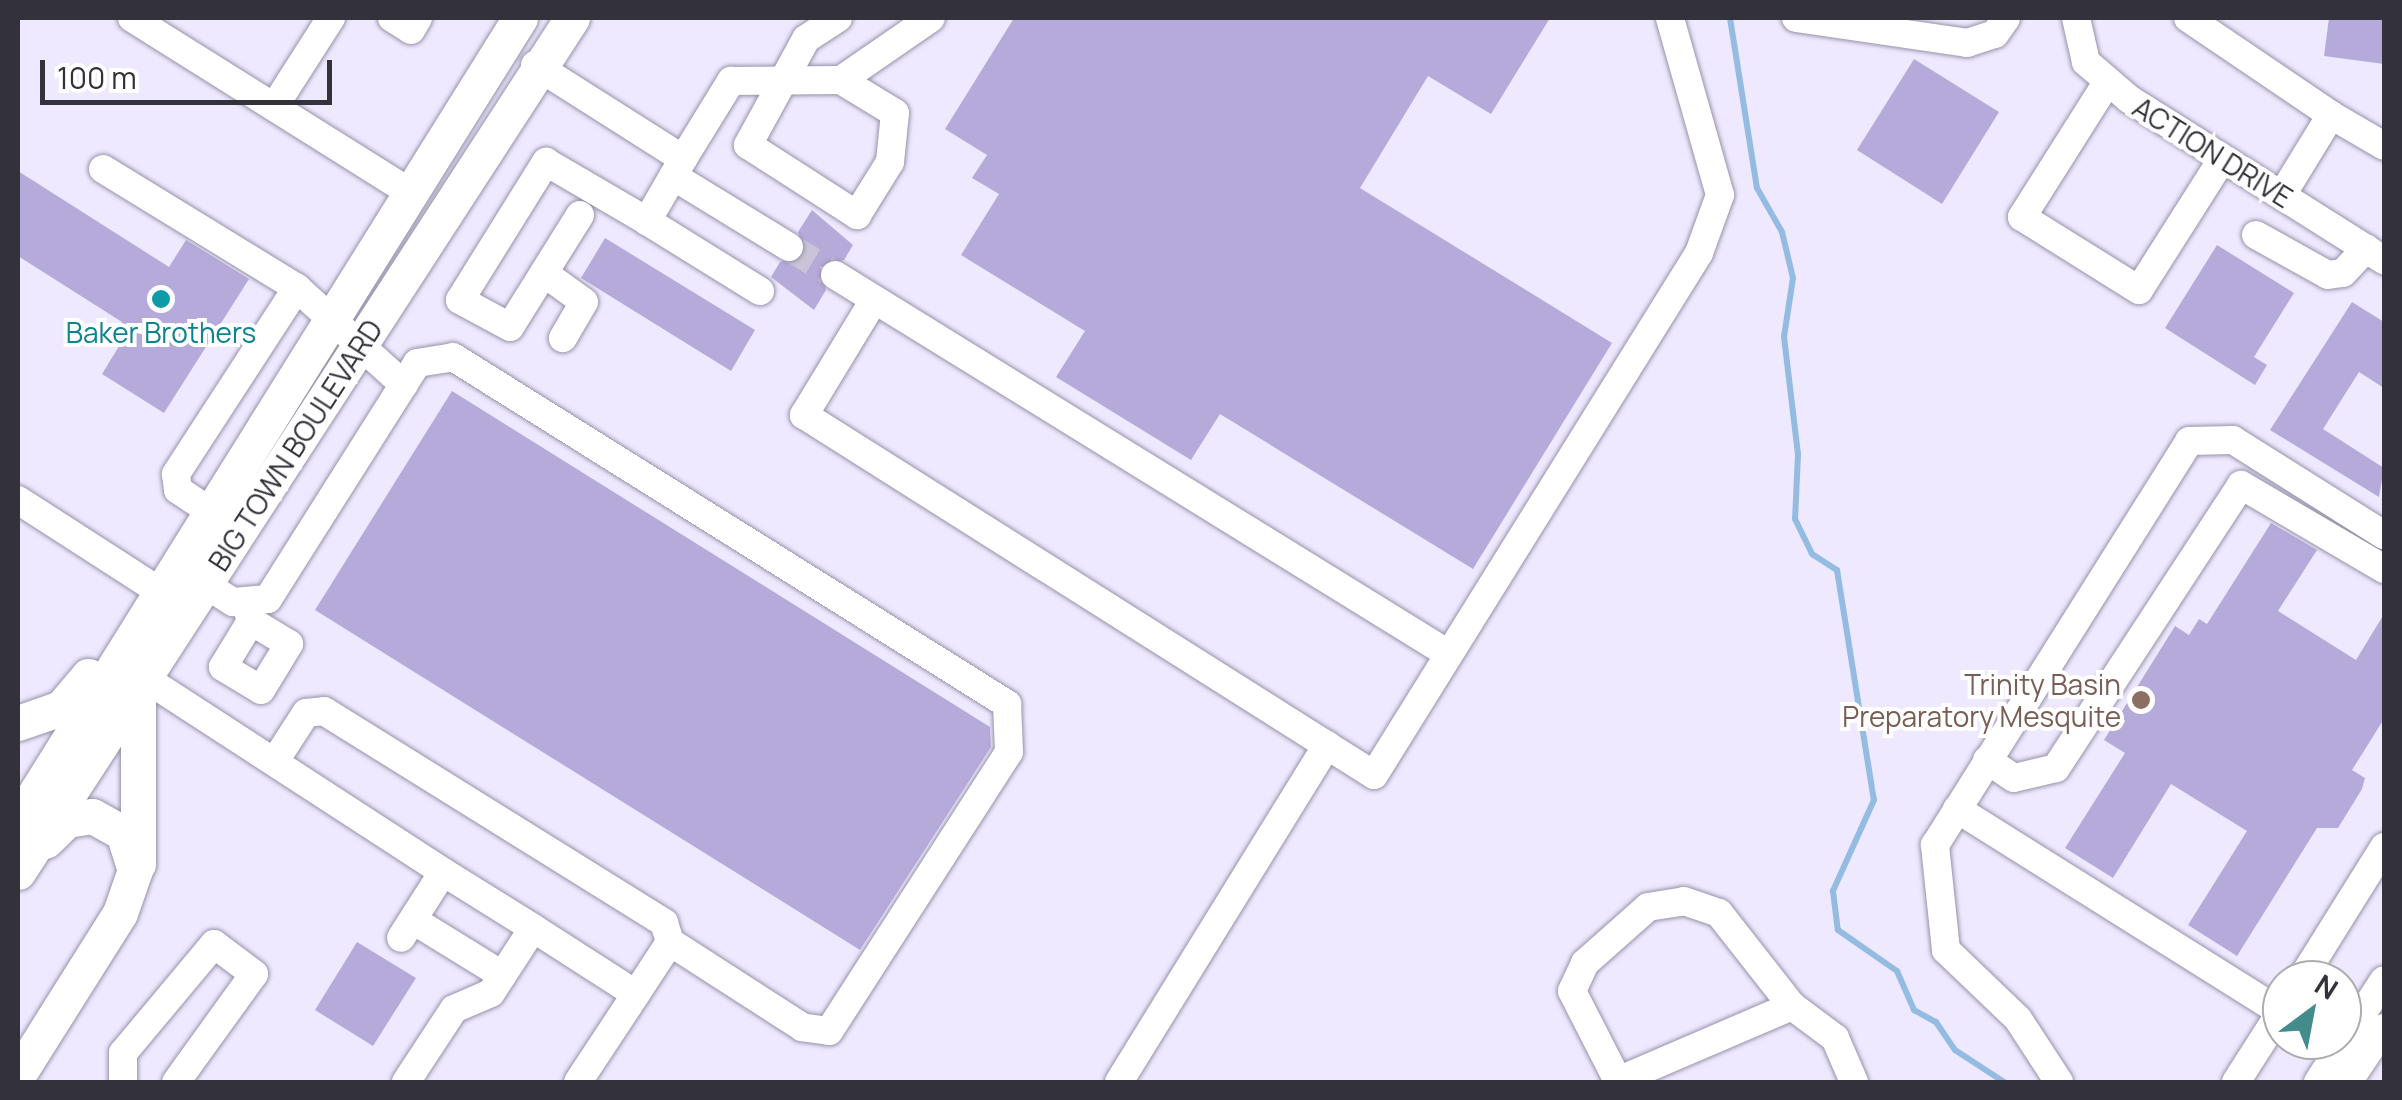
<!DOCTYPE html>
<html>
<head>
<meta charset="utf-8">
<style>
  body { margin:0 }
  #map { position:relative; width:2402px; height:1100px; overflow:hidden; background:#eee9fe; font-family:Manrope,sans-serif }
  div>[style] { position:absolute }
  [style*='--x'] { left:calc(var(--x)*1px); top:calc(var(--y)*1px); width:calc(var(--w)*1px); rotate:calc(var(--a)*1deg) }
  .stream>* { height:6px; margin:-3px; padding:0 3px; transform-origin:3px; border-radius:3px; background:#94bbe2 }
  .building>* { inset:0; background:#b6aadb }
  .minor-tunnel>* { height:28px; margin-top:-14px; transform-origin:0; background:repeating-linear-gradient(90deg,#c9c4d7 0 28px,transparent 0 42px) }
  .roads { filter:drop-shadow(0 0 2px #9792aa) drop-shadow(0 0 2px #9792aa) }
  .minor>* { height:28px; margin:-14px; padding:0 14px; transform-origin:14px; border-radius:14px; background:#fff }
  .major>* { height:35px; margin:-17.5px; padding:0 17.5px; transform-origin:17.5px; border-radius:17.5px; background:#fff }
  .dots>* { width:28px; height:28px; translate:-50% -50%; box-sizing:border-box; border:5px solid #fff; border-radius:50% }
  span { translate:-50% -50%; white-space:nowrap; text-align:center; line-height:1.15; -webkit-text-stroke:8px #fff; paint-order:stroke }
  .street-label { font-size:28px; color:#33313a }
  .culture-label { font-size:28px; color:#0d838f }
  .education-label { font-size:28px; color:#785e54 }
  .right { translate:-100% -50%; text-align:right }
  .frame { position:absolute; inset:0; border:20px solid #33313a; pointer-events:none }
  .north { position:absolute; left:2262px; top:960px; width:100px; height:100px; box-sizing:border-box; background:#fff; border:2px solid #adadb0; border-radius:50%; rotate:32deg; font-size:28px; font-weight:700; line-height:40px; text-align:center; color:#33313a }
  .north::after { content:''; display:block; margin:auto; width:35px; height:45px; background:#448c8c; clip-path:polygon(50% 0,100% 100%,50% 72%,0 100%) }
  .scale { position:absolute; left:40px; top:60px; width:292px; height:45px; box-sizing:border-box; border:5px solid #33313a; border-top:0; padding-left:12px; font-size:30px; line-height:35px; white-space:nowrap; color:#33313a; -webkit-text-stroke:8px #fff; paint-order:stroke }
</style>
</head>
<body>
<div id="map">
  <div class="stream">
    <div style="--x:1730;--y:18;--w:172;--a:81"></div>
    <div style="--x:1757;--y:188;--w:51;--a:60.4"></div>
    <div style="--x:1782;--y:232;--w:47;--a:76.6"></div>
    <div style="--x:1793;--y:278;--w:60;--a:98.7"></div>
    <div style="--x:1784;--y:337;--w:118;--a:83.2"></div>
    <div style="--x:1798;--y:454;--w:65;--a:92.6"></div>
    <div style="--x:1795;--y:519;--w:39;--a:64"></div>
    <div style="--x:1812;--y:554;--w:30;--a:33"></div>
    <div style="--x:1837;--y:570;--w:233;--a:80.9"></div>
    <div style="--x:1874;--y:800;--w:100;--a:114.3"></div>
    <div style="--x:1833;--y:891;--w:39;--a:83"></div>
    <div style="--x:1838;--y:930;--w:72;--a:34.8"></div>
    <div style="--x:1897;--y:971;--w:43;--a:66.4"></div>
    <div style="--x:1914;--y:1010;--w:25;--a:29"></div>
    <div style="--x:1936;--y:1022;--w:34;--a:56"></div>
    <div style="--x:1955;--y:1050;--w:59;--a:33.1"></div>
  </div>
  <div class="building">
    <div style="clip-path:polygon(1014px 18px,1550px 18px,1491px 114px,1428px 76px,1360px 188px,1612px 343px,1473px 569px,1220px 414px,1191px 460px,1056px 377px,1085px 331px,961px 255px,999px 194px,972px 178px,987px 155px,945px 129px)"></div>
    <div style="clip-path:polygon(2329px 18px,2384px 18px,2384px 64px,2324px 56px)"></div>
    <div style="clip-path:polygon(1914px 59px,1999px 112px,1942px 204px,1857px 150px)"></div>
    <div style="clip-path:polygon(18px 171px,169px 267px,186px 240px,249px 279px,164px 413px,102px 374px,124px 338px,116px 332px,122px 322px,18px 256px)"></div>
    <div style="clip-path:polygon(812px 210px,853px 245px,844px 260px,820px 267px,826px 290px,814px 310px,771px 277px,780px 262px,804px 255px,798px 232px)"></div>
    <div style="clip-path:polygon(605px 238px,755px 330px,731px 371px,581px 278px)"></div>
    <div style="clip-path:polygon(2217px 245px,2294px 293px,2254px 357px,2267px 365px,2255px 385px,2165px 328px)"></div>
    <div style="clip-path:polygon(2352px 302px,2384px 322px,2384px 388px,2359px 372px,2323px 429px,2384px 468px,2379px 497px,2270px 430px)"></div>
    <div style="clip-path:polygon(452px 391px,990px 727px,991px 747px,860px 950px,315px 610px)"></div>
    <div style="clip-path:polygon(2271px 523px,2317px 550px,2278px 611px,2356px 660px,2384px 614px,2384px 719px,2352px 770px,2365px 778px,2362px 789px,2338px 828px,2317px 828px,2237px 956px,2188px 925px,2247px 831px,2171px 784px,2113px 878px,2065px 848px,2125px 753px,2104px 740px,2175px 626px,2189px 635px,2199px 619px,2207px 624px)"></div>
    <div style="clip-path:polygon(357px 942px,416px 978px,373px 1046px,315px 1010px)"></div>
  </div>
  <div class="minor-tunnel">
    <div style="--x:789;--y:247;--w:54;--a:31.3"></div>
  </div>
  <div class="roads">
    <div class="minor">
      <div style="--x:132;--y:18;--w:324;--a:32.1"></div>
      <div style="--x:392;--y:18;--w:22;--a:32"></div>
      <div style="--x:411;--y:30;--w:14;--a:-60"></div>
      <div style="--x:838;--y:18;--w:38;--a:147"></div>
      <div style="--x:806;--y:39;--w:121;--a:118.7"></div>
      <div style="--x:748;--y:145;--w:130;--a:32.7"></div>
      <div style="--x:857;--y:215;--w:62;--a:-58.1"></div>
      <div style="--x:890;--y:162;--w:49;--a:-84.2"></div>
      <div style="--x:895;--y:113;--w:63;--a:-148.6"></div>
      <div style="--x:1796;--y:18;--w:173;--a:8.3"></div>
      <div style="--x:1967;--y:43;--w:29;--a:-18"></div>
      <div style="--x:1995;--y:34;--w:19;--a:-55"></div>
      <div style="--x:2076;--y:18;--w:45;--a:77.2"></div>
      <div style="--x:2086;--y:62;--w:57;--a:40.7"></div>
      <div style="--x:2129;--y:99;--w:302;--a:32.3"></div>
      <div style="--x:2188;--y:18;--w:173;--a:34.1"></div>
      <div style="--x:2331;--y:115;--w:94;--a:121.5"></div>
      <div style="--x:535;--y:65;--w:175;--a:32.4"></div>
      <div style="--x:683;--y:159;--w:92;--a:-58.4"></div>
      <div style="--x:731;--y:81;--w:110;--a:-0.5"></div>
      <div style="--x:841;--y:80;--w:109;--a:-34.6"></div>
      <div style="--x:2108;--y:81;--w:161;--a:122.3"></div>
      <div style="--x:2022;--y:217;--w:138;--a:32"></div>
      <div style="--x:2139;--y:290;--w:155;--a:-57.6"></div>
      <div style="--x:274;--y:107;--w:106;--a:-57.4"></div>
      <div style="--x:2331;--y:115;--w:61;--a:30.3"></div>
      <div style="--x:683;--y:159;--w:72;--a:120.1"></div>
      <div style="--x:647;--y:221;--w:133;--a:31.8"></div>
      <div style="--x:103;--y:169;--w:228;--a:31.5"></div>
      <div style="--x:297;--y:288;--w:144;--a:42.2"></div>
      <div style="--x:673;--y:176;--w:136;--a:31.5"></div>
      <div style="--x:580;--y:215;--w:132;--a:122"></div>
      <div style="--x:510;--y:327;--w:57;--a:-151.6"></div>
      <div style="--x:460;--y:300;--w:163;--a:-58.1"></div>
      <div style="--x:546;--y:162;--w:117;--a:30.3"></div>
      <div style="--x:2256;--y:235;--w:82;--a:29.1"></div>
      <div style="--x:2328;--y:275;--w:15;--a:-8"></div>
      <div style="--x:2343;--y:273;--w:34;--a:-47"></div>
      <div style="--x:544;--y:273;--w:49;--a:35.9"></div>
      <div style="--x:584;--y:302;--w:42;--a:120.3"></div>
      <div style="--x:835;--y:275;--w:719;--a:31.7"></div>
      <div style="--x:874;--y:300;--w:135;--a:121.3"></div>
      <div style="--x:804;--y:415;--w:674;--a:32.28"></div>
      <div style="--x:1374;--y:775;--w:615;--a:-58.09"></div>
      <div style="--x:1699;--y:253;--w:62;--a:-70.1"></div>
      <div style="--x:1720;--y:195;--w:184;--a:-105.8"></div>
      <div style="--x:18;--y:500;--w:168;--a:32.8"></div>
      <div style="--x:208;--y:510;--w:36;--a:-146"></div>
      <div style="--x:178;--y:490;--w:16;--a:-97"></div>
      <div style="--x:176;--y:474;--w:222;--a:-57"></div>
      <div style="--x:190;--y:575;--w:51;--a:32.1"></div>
      <div style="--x:233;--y:602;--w:35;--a:-5"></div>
      <div style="--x:268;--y:599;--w:279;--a:-57.7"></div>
      <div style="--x:417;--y:363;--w:36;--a:-9"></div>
      <div style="--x:453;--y:357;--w:654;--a:32.06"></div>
      <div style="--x:1007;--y:704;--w:48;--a:87.6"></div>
      <div style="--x:1009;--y:752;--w:332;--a:122.8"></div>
      <div style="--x:829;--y:1031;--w:27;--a:-172"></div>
      <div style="--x:802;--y:1027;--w:157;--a:-147.2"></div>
      <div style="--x:246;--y:605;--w:17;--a:73"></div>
      <div style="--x:251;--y:621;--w:54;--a:121.3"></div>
      <div style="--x:223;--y:667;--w:44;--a:31.2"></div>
      <div style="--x:261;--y:690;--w:54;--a:-58.7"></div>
      <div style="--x:289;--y:644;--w:44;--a:-148.8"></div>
      <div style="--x:143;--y:677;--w:358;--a:33"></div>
      <div style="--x:443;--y:872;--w:78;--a:122.5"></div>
      <div style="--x:1987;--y:760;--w:32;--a:34"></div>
      <div style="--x:2014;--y:778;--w:43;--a:-13.4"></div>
      <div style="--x:2056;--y:768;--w:338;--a:-56.8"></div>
      <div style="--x:2241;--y:485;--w:166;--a:30.4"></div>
      <div style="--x:275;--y:761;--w:57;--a:-57.1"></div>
      <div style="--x:306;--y:713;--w:18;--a:-6"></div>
      <div style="--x:324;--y:711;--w:401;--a:31.9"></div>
      <div style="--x:664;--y:923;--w:20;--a:72"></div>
      <div style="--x:670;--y:942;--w:62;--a:123.2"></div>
      <div style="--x:1957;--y:809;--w:382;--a:32.1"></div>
      <div style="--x:413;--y:920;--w:105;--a:31.7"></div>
      <div style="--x:533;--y:928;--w:122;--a:32.7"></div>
      <div style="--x:636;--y:994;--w:105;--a:123.4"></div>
      <div style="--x:2301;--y:980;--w:157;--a:-58"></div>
      <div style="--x:1618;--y:1081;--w:101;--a:-117.1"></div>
      <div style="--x:1572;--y:991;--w:31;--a:-65"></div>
      <div style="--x:1585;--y:963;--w:84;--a:-41.6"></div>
      <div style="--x:1648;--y:907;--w:36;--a:-9"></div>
      <div style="--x:1684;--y:901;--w:37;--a:19"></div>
      <div style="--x:1719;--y:913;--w:118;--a:51.9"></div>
      <div style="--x:123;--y:1082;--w:29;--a:-90"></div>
      <div style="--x:123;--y:1053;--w:142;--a:-50.1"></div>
      <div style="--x:214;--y:944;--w:50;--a:36.9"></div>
      <div style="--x:254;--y:974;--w:133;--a:125.8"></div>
      <div style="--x:406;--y:1082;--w:87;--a:-56.7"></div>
      <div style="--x:454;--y:1009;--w:40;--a:-23.4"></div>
      <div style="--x:491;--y:993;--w:77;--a:-57.1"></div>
      <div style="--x:533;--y:928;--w:106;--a:-148.1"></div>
      <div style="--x:1119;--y:1082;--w:396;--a:-58.3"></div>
      <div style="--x:1615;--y:1082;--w:193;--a:-23.2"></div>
      <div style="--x:1792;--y:1006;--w:54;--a:36.7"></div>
      <div style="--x:1835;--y:1038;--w:48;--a:66.6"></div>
      <div style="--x:2059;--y:1082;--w:75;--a:-123.1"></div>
      <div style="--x:2018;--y:1019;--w:100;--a:-136.2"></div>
      <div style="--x:1946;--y:950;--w:106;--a:-96"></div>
      <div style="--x:1935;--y:845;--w:477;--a:-57.8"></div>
      <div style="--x:2189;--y:441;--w:44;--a:-1.3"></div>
      <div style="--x:2233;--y:440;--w:178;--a:32.2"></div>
      <div style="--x:2236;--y:1082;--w:85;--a:-57.4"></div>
      <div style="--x:2318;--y:1082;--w:121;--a:-57.1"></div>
      <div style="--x:2348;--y:1082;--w:65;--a:-56.3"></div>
    </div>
    <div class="major">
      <div style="--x:138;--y:685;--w:179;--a:90"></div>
      <div style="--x:18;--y:723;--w:46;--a:-19.2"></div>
      <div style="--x:61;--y:708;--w:42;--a:-49.8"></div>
      <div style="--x:18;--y:821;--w:947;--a:-57.99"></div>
      <div style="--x:18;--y:872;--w:1018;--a:-57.03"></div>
      <div style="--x:18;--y:1075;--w:191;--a:-57.8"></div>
      <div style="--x:120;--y:913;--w:46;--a:-70.8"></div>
      <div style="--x:135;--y:870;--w:39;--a:-108"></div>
      <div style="--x:123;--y:833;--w:35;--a:-151"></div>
      <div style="--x:92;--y:816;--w:25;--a:171"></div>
      <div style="--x:67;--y:820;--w:30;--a:136"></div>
    </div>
  </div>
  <div class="dots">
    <div style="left:161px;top:299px;background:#0f9aa8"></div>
    <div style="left:2141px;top:700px;background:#8d6e63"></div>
  </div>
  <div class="street-label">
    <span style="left:2213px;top:152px;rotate:32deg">ACTION DRIVE</span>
    <span style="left:295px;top:445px;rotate:-57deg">BIG TOWN BOULEVARD</span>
  </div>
  <div class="culture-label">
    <span style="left:161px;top:332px">Baker Brothers</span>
  </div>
  <div class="education-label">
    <span class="right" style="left:2121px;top:700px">Trinity Basin<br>Preparatory Mesquite</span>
  </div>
  <div class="frame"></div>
  <div class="north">N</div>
  <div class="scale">100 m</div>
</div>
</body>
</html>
